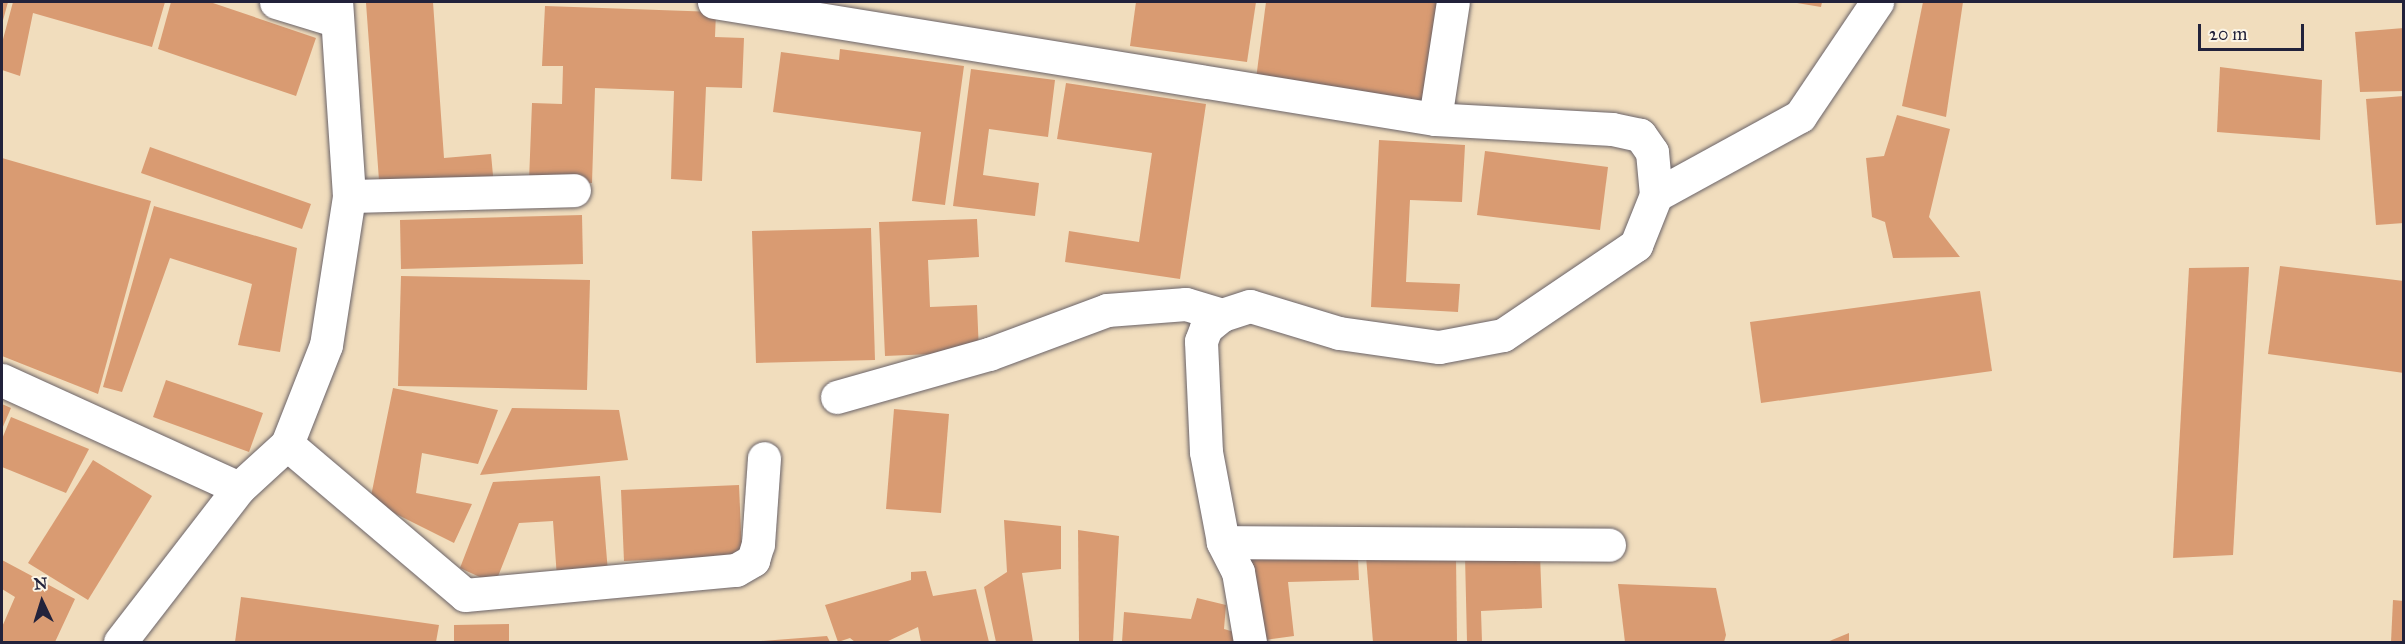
<!DOCTYPE html>
<html>
<head>
<meta charset="utf-8">
<style>
  body { margin:0 }
  #map { position:relative; width:2405px; height:644px; overflow:hidden; background:#f1ddbd; font-family:"IM FELL Great Primer",serif }
  div>[style] { position:absolute }
  [style*='--x'] { left:calc(var(--x)*1px); top:calc(var(--y)*1px); width:calc(var(--w)*1px); rotate:calc(var(--a)*1deg) }
  .building>* { inset:0; background:#d99b72 }
  .roads { filter:drop-shadow(0 0 2px #6a6368) drop-shadow(0 0 2px #6a6368) }
  .minor>* { height:33px; margin:-16.5px; padding:0 16.5px; transform-origin:16.5px; border-radius:16.5px; background:#fff }
  span { translate:-50% -50%; white-space:nowrap; text-align:center; line-height:1.15; -webkit-text-stroke:6px #fcf5e5; paint-order:stroke }
  .frame { position:absolute; inset:0; border:3px solid #22223b; pointer-events:none }
  .north { position:absolute; left:12px; top:572px; width:60px; height:60px; -webkit-text-stroke:4px #fcf5e5; paint-order:stroke; rotate:356deg; font-size:16px; font-weight:700; line-height:24px; text-align:center; color:#22223b }
  .north::after { content:''; display:block; margin:auto; width:21px; height:27px; background:#22223b; clip-path:polygon(50% 0,100% 100%,50% 72%,0 100%) }
  .scale { position:absolute; left:2198px; top:24px; width:106px; height:27px; box-sizing:border-box; border:3px solid #22223b; border-top:0; padding-left:8px; font-size:18px; line-height:21px; white-space:nowrap; color:#22223b; -webkit-text-stroke:4px #fcf5e5; paint-order:stroke }
</style>
</head>
<body>
<div id="map">
  <div class="building">
    <div style="clip-path:polygon(2px 2px,8px 2px,2px 24px)"></div>
    <div style="clip-path:polygon(13px 2px,165px 2px,152px 47px,33px 13px,20px 76px,2px 70px,2px 43px)"></div>
    <div style="clip-path:polygon(171px 2px,210px 2px,316px 38px,296px 96px,158px 49px)"></div>
    <div style="clip-path:polygon(433px 2px,444px 158px,491px 154px,494px 186px,380px 194px,366px 3px)"></div>
    <div style="clip-path:polygon(1136px 2px,1256px 2px,1247px 62px,1130px 46px)"></div>
    <div style="clip-path:polygon(1266px 2px,1438px 2px,1424px 102px,1256px 79px)"></div>
    <div style="clip-path:polygon(1791px 2px,1822px 2px,1821px 7px)"></div>
    <div style="clip-path:polygon(1923px 2px,1963px 2px,1946px 117px,1902px 106px)"></div>
    <div style="clip-path:polygon(545px 6px,716px 12px,715px 37px,744px 38px,742px 88px,706px 87px,702px 181px,671px 179px,674px 91px,595px 88px,592px 183px,529px 181px,532px 103px,562px 104px,563px 66px,542px 66px)"></div>
    <div style="clip-path:polygon(2404px 28px,2404px 91px,2360px 92px,2355px 32px)"></div>
    <div style="clip-path:polygon(840px 49px,964px 66px,945px 205px,912px 201px,921px 132px,773px 112px,781px 52px,839px 60px)"></div>
    <div style="clip-path:polygon(2220px 67px,2322px 80px,2320px 140px,2217px 132px)"></div>
    <div style="clip-path:polygon(971px 69px,1055px 80px,1048px 137px,989px 129px,983px 175px,1039px 183px,1035px 216px,953px 206px)"></div>
    <div style="clip-path:polygon(1066px 83px,1206px 104px,1180px 279px,1065px 262px,1069px 231px,1139px 242px,1152px 153px,1057px 139px)"></div>
    <div style="clip-path:polygon(2404px 96px,2404px 223px,2376px 225px,2366px 99px)"></div>
    <div style="clip-path:polygon(1897px 115px,1950px 129px,1929px 217px,1960px 257px,1893px 258px,1885px 222px,1872px 217px,1866px 158px,1884px 156px)"></div>
    <div style="clip-path:polygon(1379px 140px,1465px 145px,1462px 202px,1410px 200px,1406px 282px,1460px 284px,1458px 312px,1371px 307px)"></div>
    <div style="clip-path:polygon(150px 147px,311px 204px,302px 229px,141px 173px)"></div>
    <div style="clip-path:polygon(1485px 151px,1608px 167px,1600px 230px,1477px 215px)"></div>
    <div style="clip-path:polygon(2px 158px,151px 201px,98px 394px,2px 356px)"></div>
    <div style="clip-path:polygon(154px 206px,297px 248px,280px 352px,238px 345px,252px 284px,170px 258px,122px 392px,103px 387px)"></div>
    <div style="clip-path:polygon(582px 215px,583px 264px,401px 269px,400px 220px)"></div>
    <div style="clip-path:polygon(977px 219px,979px 257px,928px 260px,930px 307px,977px 305px,979px 352px,885px 356px,879px 222px)"></div>
    <div style="clip-path:polygon(871px 228px,875px 360px,756px 363px,752px 231px)"></div>
    <div style="clip-path:polygon(2280px 266px,2404px 281px,2404px 373px,2268px 354px)"></div>
    <div style="clip-path:polygon(2249px 267px,2233px 555px,2173px 558px,2189px 268px)"></div>
    <div style="clip-path:polygon(401px 276px,590px 280px,587px 390px,398px 386px)"></div>
    <div style="clip-path:polygon(1980px 291px,1992px 371px,1761px 403px,1750px 322px)"></div>
    <div style="clip-path:polygon(166px 380px,263px 413px,249px 452px,153px 417px)"></div>
    <div style="clip-path:polygon(393px 388px,498px 410px,478px 464px,422px 453px,416px 493px,472px 504px,454px 543px,370px 501px)"></div>
    <div style="clip-path:polygon(2px 404px,11px 408px,2px 429px)"></div>
    <div style="clip-path:polygon(512px 408px,619px 410px,628px 460px,480px 475px)"></div>
    <div style="clip-path:polygon(894px 409px,949px 414px,941px 513px,886px 509px)"></div>
    <div style="clip-path:polygon(11px 417px,89px 449px,66px 493px,2px 467px,2px 439px)"></div>
    <div style="clip-path:polygon(93px 460px,152px 496px,88px 600px,28px 563px)"></div>
    <div style="clip-path:polygon(600px 476px,608px 572px,557px 578px,553px 521px,519px 523px,495px 584px,460px 568px,493px 482px)"></div>
    <div style="clip-path:polygon(739px 485px,742px 556px,624px 561px,621px 490px)"></div>
    <div style="clip-path:polygon(1004px 520px,1061px 526px,1061px 569px,1022px 573px,1033px 642px,996px 642px,984px 587px,1007px 572px)"></div>
    <div style="clip-path:polygon(1078px 530px,1119px 536px,1113px 642px,1079px 642px)"></div>
    <div style="clip-path:polygon(1249px 552px,1358px 559px,1359px 580px,1288px 582px,1294px 636px,1265px 640px)"></div>
    <div style="clip-path:polygon(1540px 555px,1542px 608px,1481px 611px,1482px 642px,1467px 642px,1465px 556px)"></div>
    <div style="clip-path:polygon(1366px 556px,1456px 556px,1457px 642px,1373px 642px)"></div>
    <div style="clip-path:polygon(2px 560px,75px 599px,55px 642px,2px 642px,2px 627px,15px 597px,2px 589px)"></div>
    <div style="clip-path:polygon(926px 571px,933px 596px,976px 589px,989px 642px,921px 642px,918px 627px,886px 642px,855px 642px,850px 638px,838px 642px,825px 605px,911px 580px,911px 572px)"></div>
    <div style="clip-path:polygon(1618px 584px,1716px 588px,1726px 635px,1724px 642px,1625px 642px)"></div>
    <div style="clip-path:polygon(241px 597px,439px 625px,436px 642px,235px 642px)"></div>
    <div style="clip-path:polygon(1197px 598px,1226px 605px,1224px 629px,1241px 634px,1243px 642px,1122px 642px,1124px 612px,1191px 619px)"></div>
    <div style="clip-path:polygon(2393px 600px,2404px 601px,2404px 642px,2391px 642px)"></div>
    <div style="clip-path:polygon(509px 624px,509px 642px,454px 642px,454px 625px)"></div>
    <div style="clip-path:polygon(1849px 633px,1849px 642px,1827px 642px)"></div>
    <div style="clip-path:polygon(827px 636px,830px 642px,761px 642px,761px 641px)"></div>
  </div>
  <div class="roads">
    <div class="minor">
      <div style="--x:276;--y:2;--w:62;--a:17"></div>
      <div style="--x:714;--y:2;--w:730;--a:9.22"></div>
      <div style="--x:1435;--y:119;--w:118;--a:-81.3"></div>
      <div style="--x:1656;--y:195;--w:164;--a:-28.7"></div>
      <div style="--x:1800;--y:116;--w:138;--a:-56"></div>
      <div style="--x:349;--y:196;--w:225;--a:-1.5"></div>
      <div style="--x:2;--y:380;--w:260;--a:24.5"></div>
      <div style="--x:837;--y:397;--w:158;--a:-15.8"></div>
      <div style="--x:989;--y:354;--w:126;--a:-20.4"></div>
      <div style="--x:1107;--y:310;--w:79;--a:-4.3"></div>
      <div style="--x:1186;--y:304;--w:38;--a:17"></div>
      <div style="--x:287;--y:444;--w:233;--a:40.3"></div>
      <div style="--x:465;--y:595;--w:272;--a:-5.3"></div>
      <div style="--x:736;--y:570;--w:20;--a:-30"></div>
      <div style="--x:753;--y:560;--w:17;--a:-73"></div>
      <div style="--x:758;--y:544;--w:86;--a:-86"></div>
      <div style="--x:1223;--y:542;--w:386;--a:0.4"></div>
      <div style="--x:120;--y:642;--w:195;--a:-52.3"></div>
      <div style="--x:239;--y:488;--w:65;--a:-42.5"></div>
      <div style="--x:287;--y:444;--w:106;--a:-68.5"></div>
      <div style="--x:326;--y:345;--w:151;--a:-81.2"></div>
      <div style="--x:349;--y:196;--w:194;--a:-93.8"></div>
      <div style="--x:1250;--y:642;--w:71;--a:-99.7"></div>
      <div style="--x:1238;--y:572;--w:34;--a:-117"></div>
      <div style="--x:1223;--y:542;--w:92;--a:-100.7"></div>
      <div style="--x:1206;--y:452;--w:111;--a:-92.6"></div>
      <div style="--x:1201;--y:341;--w:14;--a:-69"></div>
      <div style="--x:1206;--y:328;--w:21;--a:-39"></div>
      <div style="--x:1222;--y:315;--w:29;--a:-18"></div>
      <div style="--x:1250;--y:306;--w:93;--a:16.9"></div>
      <div style="--x:1339;--y:333;--w:101;--a:8"></div>
      <div style="--x:1439;--y:347;--w:65;--a:-10.6"></div>
      <div style="--x:1503;--y:335;--w:161;--a:-34.1"></div>
      <div style="--x:1636;--y:245;--w:54;--a:-68.2"></div>
      <div style="--x:1656;--y:195;--w:43;--a:-95.3"></div>
      <div style="--x:1652;--y:152;--w:21;--a:-125"></div>
      <div style="--x:1640;--y:135;--w:29;--a:-168"></div>
      <div style="--x:1612;--y:129;--w:177;--a:-176.8"></div>
    </div>
  </div>
  <div class="frame"></div>
  <div class="north">N</div>
  <div class="scale">20 m</div>
</div>
</body>
</html>
